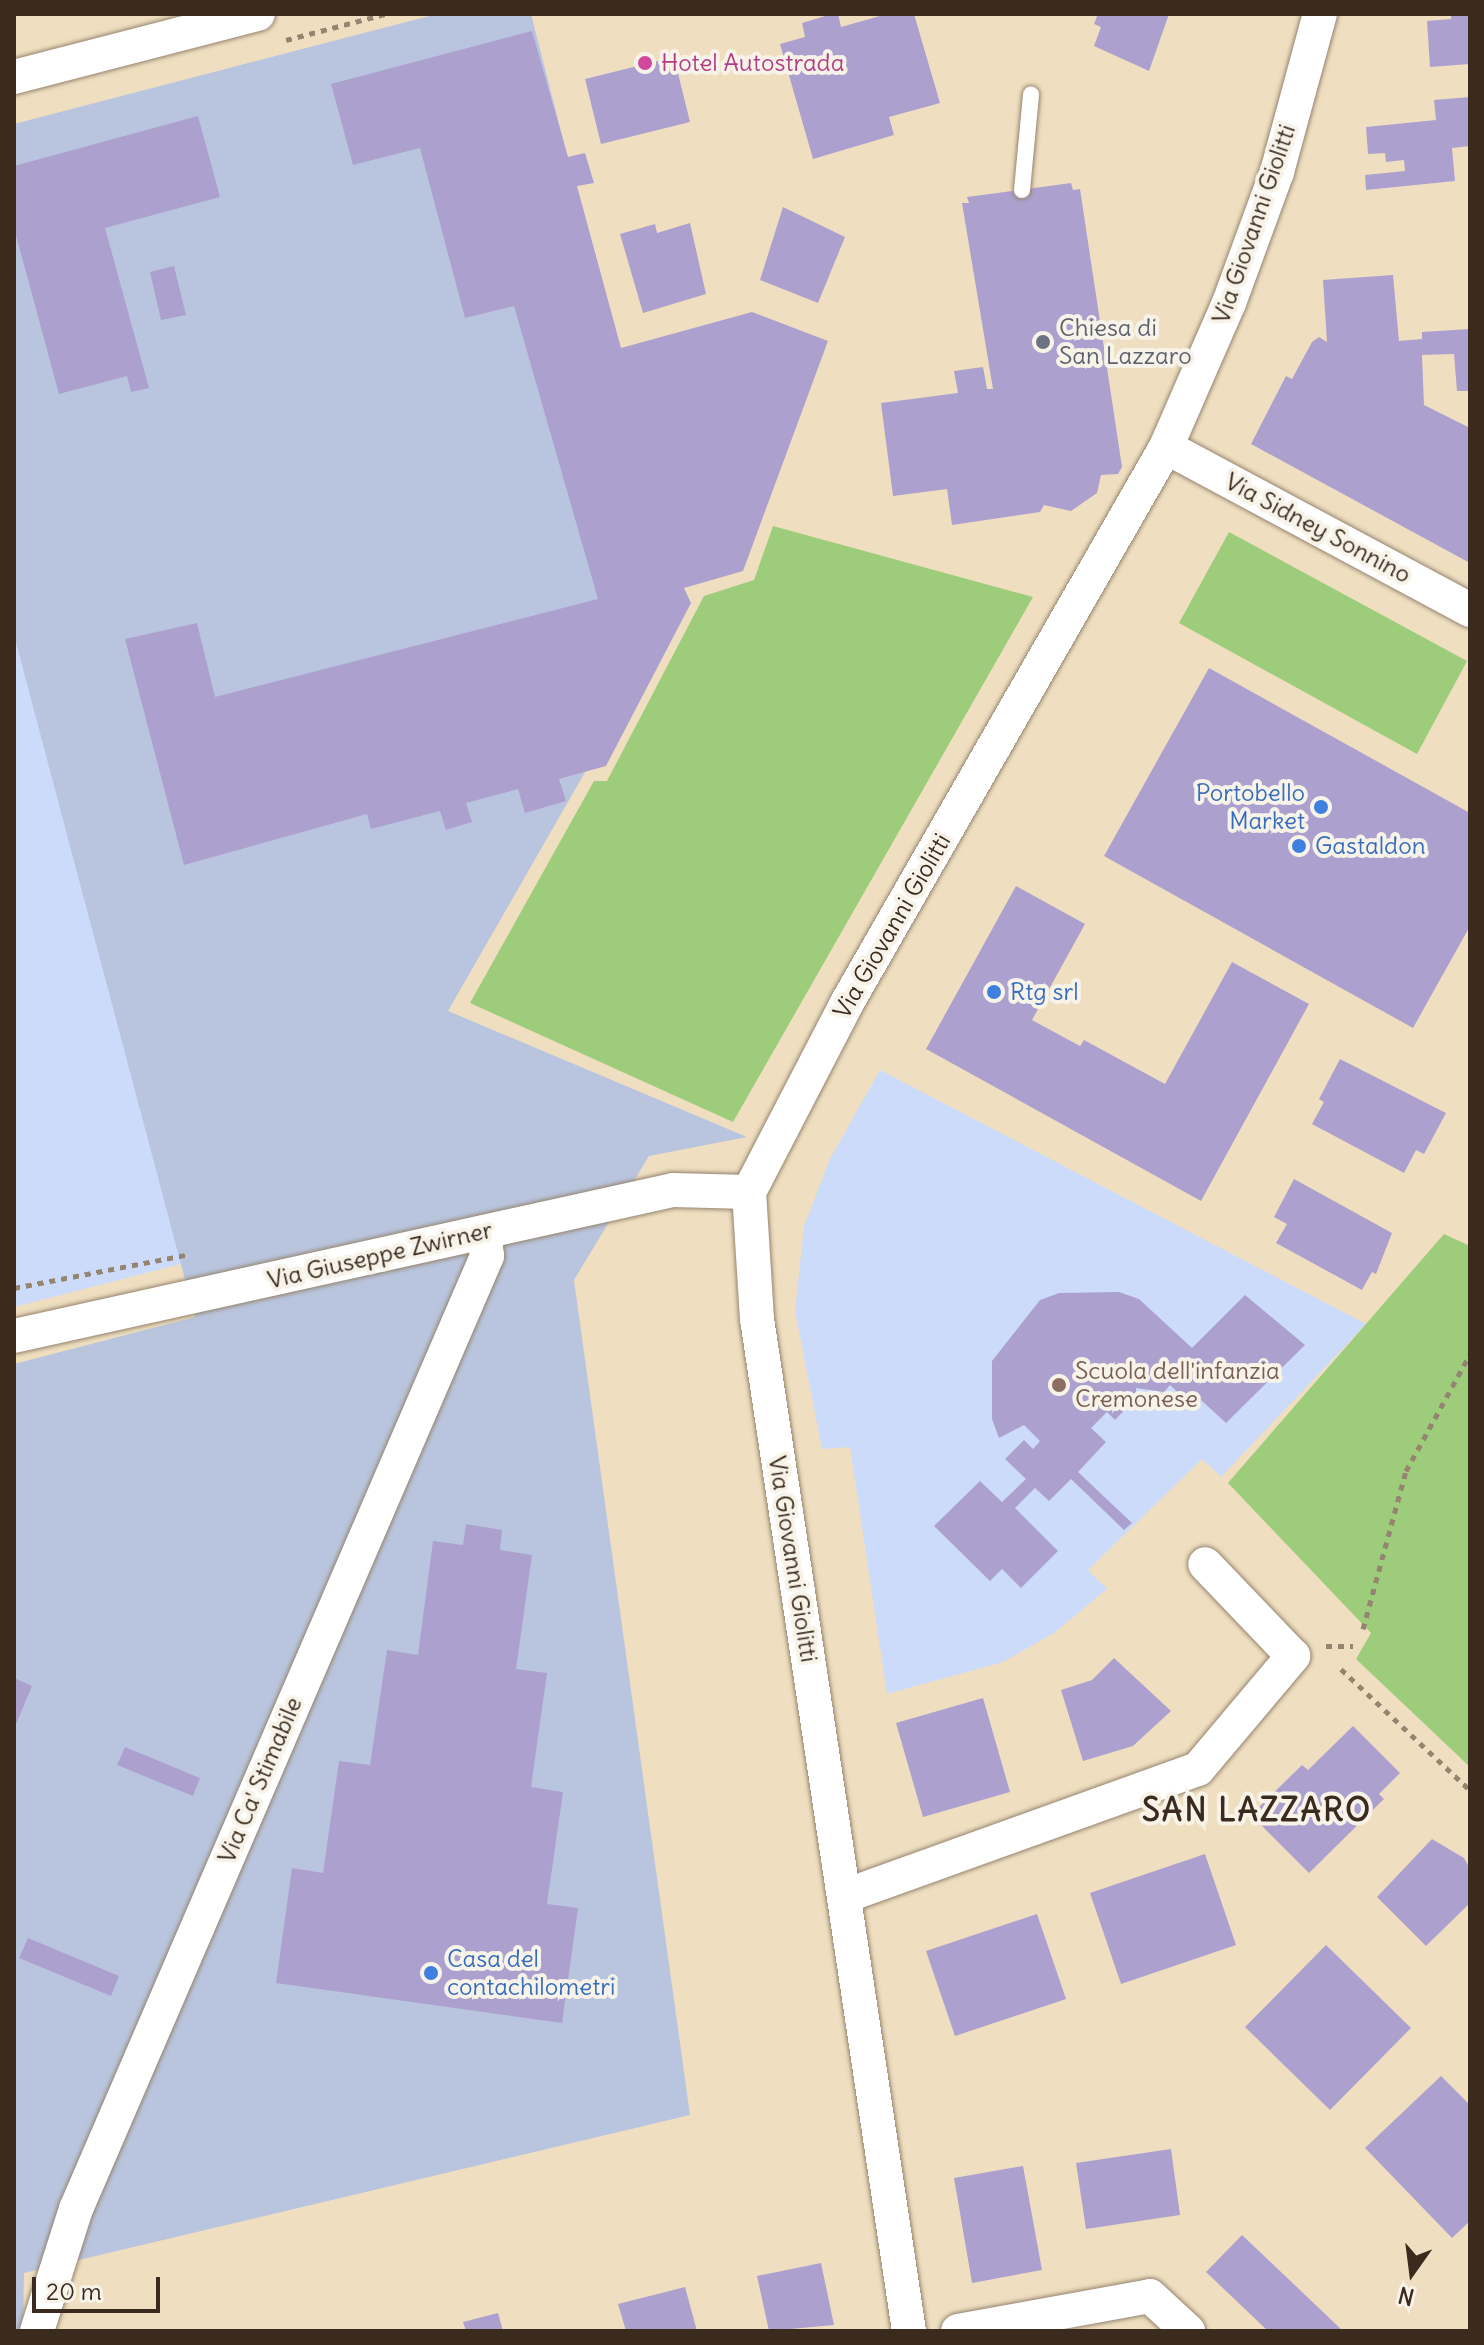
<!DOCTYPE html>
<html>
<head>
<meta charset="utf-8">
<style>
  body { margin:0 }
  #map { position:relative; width:1484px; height:2345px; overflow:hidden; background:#efdfc0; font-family:Delius,sans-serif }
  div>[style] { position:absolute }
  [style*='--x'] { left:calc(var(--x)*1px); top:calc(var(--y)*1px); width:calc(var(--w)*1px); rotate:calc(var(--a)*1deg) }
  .built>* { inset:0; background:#cddbfa }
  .industrial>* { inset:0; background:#b9c5de }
  .green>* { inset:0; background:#9dcc7a }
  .building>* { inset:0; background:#aca1ce }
  .path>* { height:5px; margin-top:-2.5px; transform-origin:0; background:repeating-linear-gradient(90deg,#95846f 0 6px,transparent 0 12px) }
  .roads { filter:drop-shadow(0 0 2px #95846f) drop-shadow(0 0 2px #95846f) }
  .service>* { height:16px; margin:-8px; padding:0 8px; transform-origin:8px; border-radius:8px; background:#fff }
  .minor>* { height:34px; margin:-17px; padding:0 17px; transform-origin:17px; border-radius:17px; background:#fff }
  .dots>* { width:22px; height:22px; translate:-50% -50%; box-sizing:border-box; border:4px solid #f7f3e8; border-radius:50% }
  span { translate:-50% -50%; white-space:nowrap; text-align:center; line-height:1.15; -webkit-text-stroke:8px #f7f3e8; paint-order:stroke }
  .hotel-label { font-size:24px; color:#b23c85 }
  .left { translate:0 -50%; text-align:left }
  .street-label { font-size:24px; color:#3b2a1e }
  .worship-label { font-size:24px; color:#5b616d }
  .shop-label { font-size:24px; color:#366cbe }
  .right { translate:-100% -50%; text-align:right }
  .education-label { font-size:24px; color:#785e54 }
  .district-label { font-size:32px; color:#3b2a1e; font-weight:700; letter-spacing:2px }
  .frame { position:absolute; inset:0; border:16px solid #3b2a1e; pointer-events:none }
  .north { position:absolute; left:1372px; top:2233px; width:80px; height:80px; -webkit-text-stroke:6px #f7f3e8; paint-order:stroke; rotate:194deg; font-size:22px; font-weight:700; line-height:32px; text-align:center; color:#3b2a1e }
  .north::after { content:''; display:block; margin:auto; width:28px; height:36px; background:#3b2a1e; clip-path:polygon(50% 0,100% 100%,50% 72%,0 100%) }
  .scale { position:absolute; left:32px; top:2277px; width:128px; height:36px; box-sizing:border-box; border:4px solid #3b2a1e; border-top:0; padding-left:10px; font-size:24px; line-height:28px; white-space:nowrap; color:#3b2a1e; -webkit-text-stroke:6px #f7f3e8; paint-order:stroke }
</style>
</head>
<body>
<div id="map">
  <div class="built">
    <div style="clip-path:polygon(14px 400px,243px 1248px,14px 1307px)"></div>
    <div style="clip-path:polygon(880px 1070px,1366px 1324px,1221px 1477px,1202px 1459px,1088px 1570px,1107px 1589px,1054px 1633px,1003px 1662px,887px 1694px,850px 1447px,822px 1449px,795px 1311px,804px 1226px,830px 1159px)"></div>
  </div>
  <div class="industrial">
    <div style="clip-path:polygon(437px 14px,531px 14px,675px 577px,638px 680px,448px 1011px,747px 1137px,649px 1156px,574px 1280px,690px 2115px,24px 2273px,23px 2331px,14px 2331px,14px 1364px,195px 1317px,14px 635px,14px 124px)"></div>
  </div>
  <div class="green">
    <div style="clip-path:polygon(773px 526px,1033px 597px,733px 1122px,470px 1003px,594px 781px,607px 781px,704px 596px,754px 580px)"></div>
    <div style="clip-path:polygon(1229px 532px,1467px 661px,1417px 754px,1179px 623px)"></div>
    <div style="clip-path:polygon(1444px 1234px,1470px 1246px,1470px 1767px,1356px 1659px,1371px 1633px,1228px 1483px)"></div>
  </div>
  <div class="building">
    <div style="clip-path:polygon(832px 14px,838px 14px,841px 27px,887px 14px,914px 14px,940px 103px,889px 117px,894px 135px,813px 159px,780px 44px,805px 37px,802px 23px)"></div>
    <div style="clip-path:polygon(1098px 14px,1169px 14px,1149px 71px,1094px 46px,1101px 27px,1094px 24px)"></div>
    <div style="clip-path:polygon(1451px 14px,1470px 14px,1470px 64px,1430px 67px,1427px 21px,1451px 19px)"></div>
    <div style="clip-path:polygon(532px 31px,568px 157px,585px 153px,594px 183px,577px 186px,621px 348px,752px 312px,828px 341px,743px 571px,684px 588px,691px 603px,606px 766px,559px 779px,566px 801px,525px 813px,518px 789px,466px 803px,472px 822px,446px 830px,440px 811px,371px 829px,367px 814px,184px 865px,125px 639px,197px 623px,215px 697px,598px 599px,514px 306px,465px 318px,420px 148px,353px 165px,331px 84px)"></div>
    <div style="clip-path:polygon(674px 57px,690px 122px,601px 144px,585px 79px)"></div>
    <div style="clip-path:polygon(1470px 97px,1470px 146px,1452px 148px,1455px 181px,1366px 190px,1365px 175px,1405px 171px,1404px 160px,1386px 162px,1385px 153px,1368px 154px,1366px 127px,1436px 120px,1434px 100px)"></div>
    <div style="clip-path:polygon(198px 116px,220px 197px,105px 228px,149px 388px,131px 392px,127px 376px,59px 394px,14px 228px,14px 166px)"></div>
    <div style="clip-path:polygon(1071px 183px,1073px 190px,1080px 189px,1122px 467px,1118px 474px,1101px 475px,1097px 493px,1071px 511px,1044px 505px,1040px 512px,952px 525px,947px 489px,893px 496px,881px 403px,958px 393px,954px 371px,983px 367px,987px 389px,993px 389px,962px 203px,969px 203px,967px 197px)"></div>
    <div style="clip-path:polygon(783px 207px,845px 237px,818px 303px,760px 280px)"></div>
    <div style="clip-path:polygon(690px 223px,706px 294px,643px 313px,620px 234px,655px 224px,657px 233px)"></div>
    <div style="clip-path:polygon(174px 266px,186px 315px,161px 320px,150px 272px)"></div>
    <div style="clip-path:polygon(1393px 275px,1399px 341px,1422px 339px,1422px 332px,1470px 329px,1470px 391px,1457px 391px,1454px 354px,1422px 355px,1424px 405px,1470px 428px,1470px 563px,1251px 444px,1286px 376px,1292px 379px,1312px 342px,1319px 337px,1327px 342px,1323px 280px)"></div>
    <div style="clip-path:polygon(1209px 668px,1470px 813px,1470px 926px,1413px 1028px,1104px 856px)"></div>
    <div style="clip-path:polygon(1016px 886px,1085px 924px,1032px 1020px,1080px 1046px,1084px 1040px,1165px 1084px,1232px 962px,1309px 1004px,1201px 1201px,926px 1049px)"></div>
    <div style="clip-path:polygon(1340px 1059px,1446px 1113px,1424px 1154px,1416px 1150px,1404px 1173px,1312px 1124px,1324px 1102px,1319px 1099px)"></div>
    <div style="clip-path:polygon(1294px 1179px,1392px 1233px,1376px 1274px,1372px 1272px,1362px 1290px,1276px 1243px,1287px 1224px,1274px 1217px)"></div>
    <div style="clip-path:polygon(1119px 1292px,1139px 1299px,1192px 1348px,1245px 1295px,1305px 1345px,1226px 1423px,1201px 1400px,1193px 1407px,1170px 1385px,1164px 1392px,1136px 1388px,1136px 1398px,1115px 1420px,1107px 1412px,1091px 1428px,1106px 1442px,1078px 1472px,1132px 1523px,1124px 1530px,1071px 1479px,1049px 1501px,1035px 1488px,1015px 1508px,1058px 1551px,1021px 1588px,1002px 1569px,990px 1581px,934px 1526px,980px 1481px,1002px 1502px,1026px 1479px,1005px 1459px,1024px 1440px,1033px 1449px,1040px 1441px,1024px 1425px,999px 1438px,992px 1419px,992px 1361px,1040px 1300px,1059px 1293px)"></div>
    <div style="clip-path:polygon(466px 1524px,502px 1530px,500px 1550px,532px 1555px,516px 1669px,547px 1673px,531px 1787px,563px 1792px,547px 1904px,578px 1908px,562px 2023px,276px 1983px,292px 1868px,323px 1873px,339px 1761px,370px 1765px,387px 1650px,418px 1655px,433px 1541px,463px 1545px)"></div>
    <div style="clip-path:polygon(1114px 1658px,1171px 1711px,1133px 1746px,1083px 1761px,1061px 1690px,1092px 1680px)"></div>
    <div style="clip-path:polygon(14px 1678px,32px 1686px,14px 1729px)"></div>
    <div style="clip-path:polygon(983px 1698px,1010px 1792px,923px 1817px,896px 1723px)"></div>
    <div style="clip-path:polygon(1353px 1726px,1400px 1773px,1379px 1794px,1384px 1799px,1309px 1873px,1251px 1815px,1302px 1765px,1308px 1770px)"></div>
    <div style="clip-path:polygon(125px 1747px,200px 1778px,193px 1796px,117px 1765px)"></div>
    <div style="clip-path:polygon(1432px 1839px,1464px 1858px,1470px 1869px,1470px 1903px,1426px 1946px,1377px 1897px)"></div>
    <div style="clip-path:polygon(1205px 1854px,1236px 1945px,1121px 1984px,1090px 1893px)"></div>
    <div style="clip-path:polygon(1037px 1914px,1066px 1999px,955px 2036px,926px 1951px)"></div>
    <div style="clip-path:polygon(28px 1938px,119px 1976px,111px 1996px,19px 1958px)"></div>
    <div style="clip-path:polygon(1326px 1945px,1411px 2028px,1330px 2110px,1245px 2027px)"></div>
    <div style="clip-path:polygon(1441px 2076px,1470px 2105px,1470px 2221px,1452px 2238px,1365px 2148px)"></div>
    <div style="clip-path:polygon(1171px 2149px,1180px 2215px,1086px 2229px,1076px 2163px)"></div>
    <div style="clip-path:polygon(1023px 2166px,1042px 2270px,972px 2283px,954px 2178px)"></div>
    <div style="clip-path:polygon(1242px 2235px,1261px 2253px,1343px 2331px,1268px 2331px,1206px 2272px)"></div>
    <div style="clip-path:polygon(821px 2263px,834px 2325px,769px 2331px,757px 2276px)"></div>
    <div style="clip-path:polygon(685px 2287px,697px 2331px,626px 2331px,618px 2304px)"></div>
    <div style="clip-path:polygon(498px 2313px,503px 2331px,466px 2331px,463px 2322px)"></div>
  </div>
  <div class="path">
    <div style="--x:286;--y:40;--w:102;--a:-14.7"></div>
    <div style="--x:14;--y:1288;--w:175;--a:-10.9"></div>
    <div style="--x:1363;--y:1629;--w:164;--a:-74.8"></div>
    <div style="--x:1406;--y:1471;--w:133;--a:-61.3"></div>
    <div style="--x:1326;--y:1646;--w:27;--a:0"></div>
    <div style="--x:1341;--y:1669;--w:177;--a:43.2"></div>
  </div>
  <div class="roads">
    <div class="service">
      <div style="--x:1022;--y:190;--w:96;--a:-84.6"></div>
    </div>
    <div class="minor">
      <div style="--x:14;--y:77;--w:252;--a:-14.5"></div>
      <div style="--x:1166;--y:447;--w:345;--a:28.2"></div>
      <div style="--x:14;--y:1336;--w:675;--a:-12.49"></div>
      <div style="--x:673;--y:1190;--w:76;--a:1.5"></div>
      <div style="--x:845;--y:1896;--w:375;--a:-19.8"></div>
      <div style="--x:1198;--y:1769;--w:148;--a:-49.9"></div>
      <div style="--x:1293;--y:1656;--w:127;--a:-133.7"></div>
      <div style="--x:37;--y:2331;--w:128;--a:-72.3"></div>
      <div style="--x:76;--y:2209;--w:1038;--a:-66.67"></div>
      <div style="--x:487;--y:1256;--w:24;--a:-97"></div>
      <div style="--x:909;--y:2331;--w:1023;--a:-98.54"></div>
      <div style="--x:757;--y:1319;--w:127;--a:-93.6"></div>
      <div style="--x:749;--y:1192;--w:215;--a:-62.6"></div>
      <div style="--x:848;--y:1001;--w:639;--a:-60.14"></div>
      <div style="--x:1166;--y:447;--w:157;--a:-66.4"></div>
      <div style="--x:1229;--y:303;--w:140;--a:-69.9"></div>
      <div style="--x:1277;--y:172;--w:164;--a:-74.8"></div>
      <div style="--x:958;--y:2331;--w:195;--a:-10.3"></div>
      <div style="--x:1150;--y:2296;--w:52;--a:42.6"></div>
    </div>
  </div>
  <div class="dots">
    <div style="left:645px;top:63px;background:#d1479c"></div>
    <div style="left:1043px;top:342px;background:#6b7280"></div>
    <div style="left:1321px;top:807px;background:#3f7fe0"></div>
    <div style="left:1299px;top:846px;background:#3f7fe0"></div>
    <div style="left:994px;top:992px;background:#3f7fe0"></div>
    <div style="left:1059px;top:1385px;background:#8d6e63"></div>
    <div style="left:431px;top:1973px;background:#3f7fe0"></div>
  </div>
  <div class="hotel-label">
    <span class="left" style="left:661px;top:63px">Hotel Autostrada</span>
  </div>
  <div class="street-label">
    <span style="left:1254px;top:224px;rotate:-71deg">Via Giovanni Giolitti</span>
    <span style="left:1318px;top:528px;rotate:28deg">Via Sidney Sonnino</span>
    <span style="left:892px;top:926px;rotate:-60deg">Via Giovanni Giolitti</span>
    <span style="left:380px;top:1255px;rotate:-13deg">Via Giuseppe Zwirner</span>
    <span style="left:793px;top:1559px;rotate:81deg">Via Giovanni Giolitti</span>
    <span style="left:260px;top:1780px;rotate:-67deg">Via Ca' Stimabile</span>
  </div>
  <div class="worship-label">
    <span class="left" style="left:1059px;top:342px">Chiesa di<br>San Lazzaro</span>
  </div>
  <div class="shop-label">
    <span class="right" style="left:1305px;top:807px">Portobello<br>Market</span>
    <span class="left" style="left:1315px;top:846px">Gastaldon</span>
    <span class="left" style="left:1010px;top:992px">Rtg srl</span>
    <span class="left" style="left:447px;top:1973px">Casa del<br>contachilometri</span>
  </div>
  <div class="education-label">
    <span class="left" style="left:1075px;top:1385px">Scuola dell'infanzia<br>Cremonese</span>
  </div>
  <div class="district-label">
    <span style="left:1257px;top:1810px">SAN LAZZARO</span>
  </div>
  <div class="frame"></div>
  <div class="north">N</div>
  <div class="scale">20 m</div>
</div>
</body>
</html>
